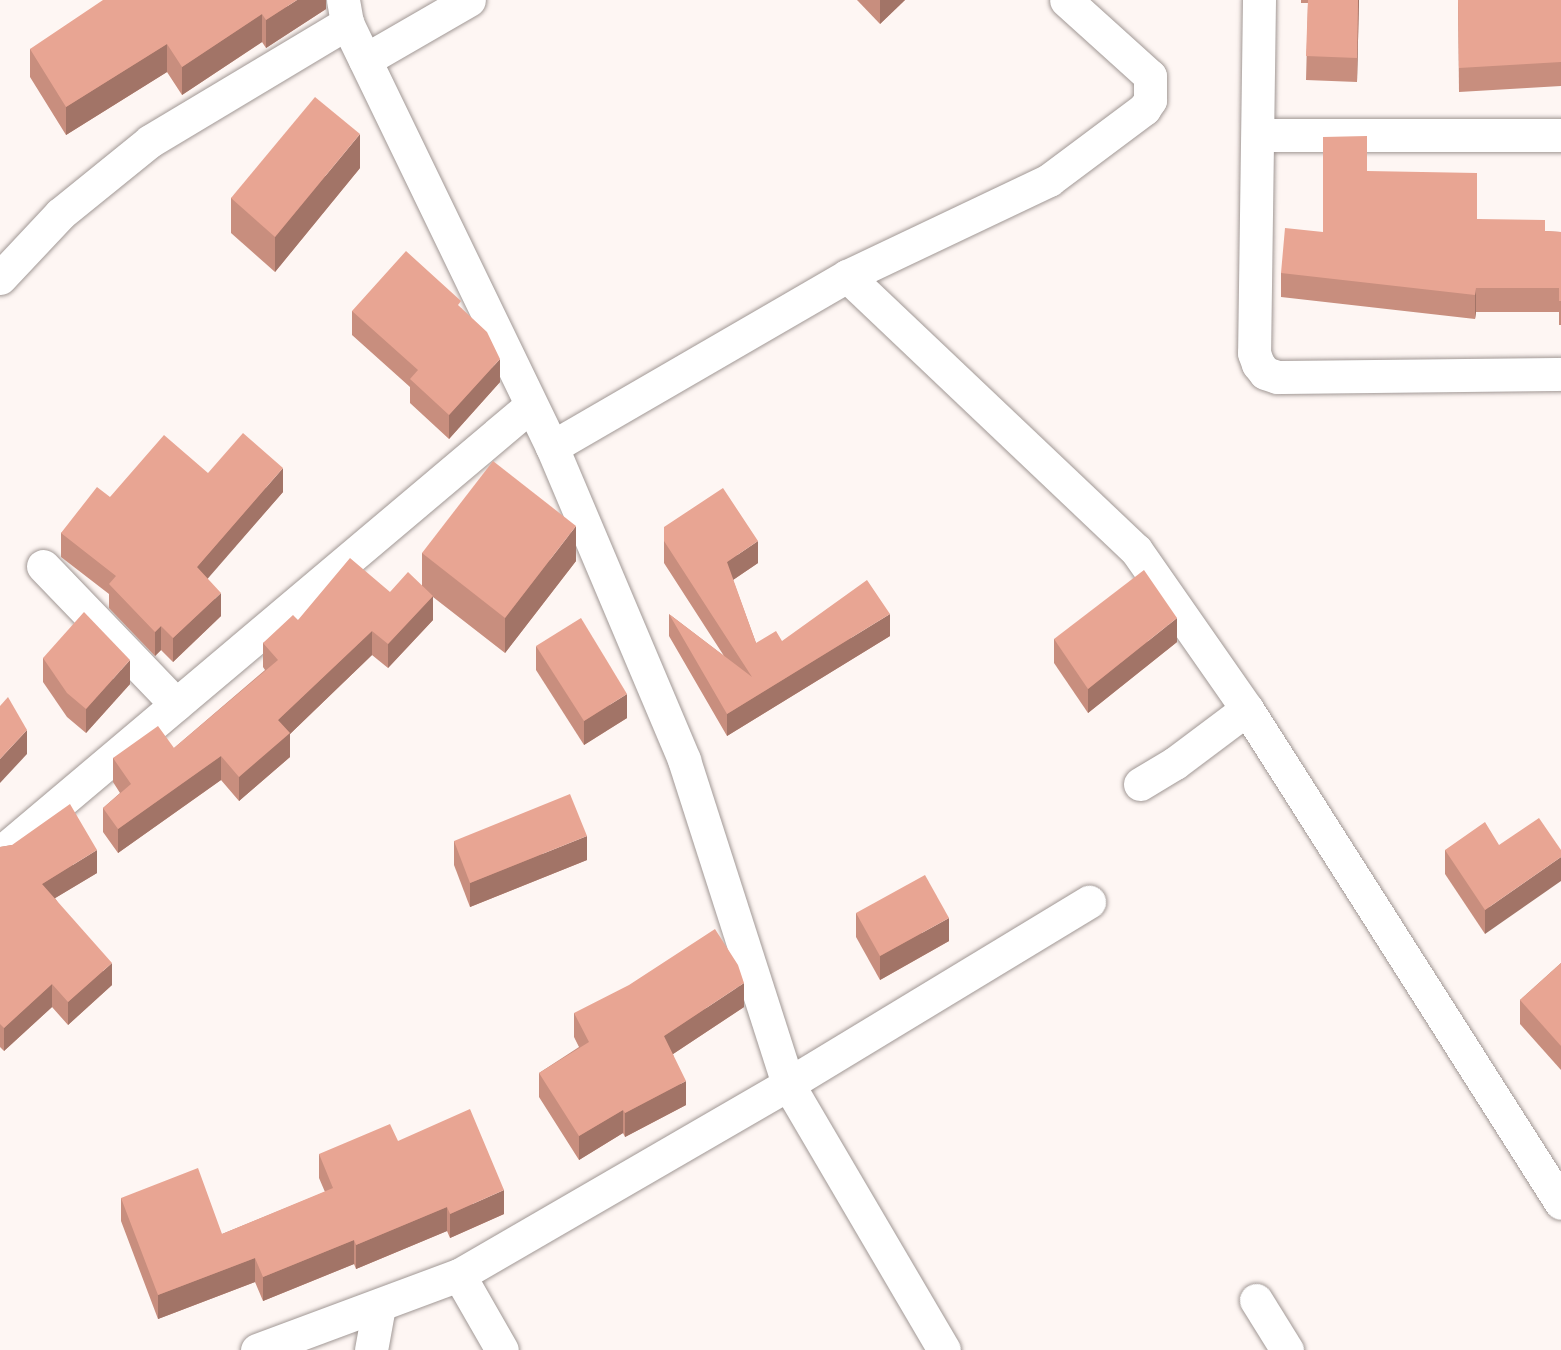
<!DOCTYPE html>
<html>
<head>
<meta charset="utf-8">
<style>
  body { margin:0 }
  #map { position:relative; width:1561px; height:1350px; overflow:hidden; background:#fef6f3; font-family:"Source Sans 3",sans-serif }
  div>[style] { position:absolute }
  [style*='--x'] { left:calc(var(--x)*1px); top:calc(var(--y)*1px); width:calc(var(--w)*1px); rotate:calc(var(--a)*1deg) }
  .roads { filter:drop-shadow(0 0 2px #a19895) drop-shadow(0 0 2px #a19895) }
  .minor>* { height:33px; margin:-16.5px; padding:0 16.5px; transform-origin:16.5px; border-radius:16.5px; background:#fff }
  .wall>* { inset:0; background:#c88e7e }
  .shaded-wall>* { inset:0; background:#a27467 }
  .building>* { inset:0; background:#e8a593 }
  span { translate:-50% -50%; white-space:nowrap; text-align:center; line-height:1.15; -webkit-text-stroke:4.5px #fef6f3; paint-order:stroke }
</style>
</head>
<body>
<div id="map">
  <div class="roads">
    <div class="minor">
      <div style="--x:343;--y:0;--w:23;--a:80"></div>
      <div style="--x:347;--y:23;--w:471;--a:64.2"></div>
      <div style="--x:552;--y:447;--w:340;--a:67.1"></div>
      <div style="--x:684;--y:760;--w:340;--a:72.2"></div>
      <div style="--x:788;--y:1084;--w:308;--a:59.6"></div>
      <div style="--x:1259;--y:0;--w:353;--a:90.8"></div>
      <div style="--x:1254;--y:353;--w:12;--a:70"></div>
      <div style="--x:1258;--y:364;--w:11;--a:52"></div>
      <div style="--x:1265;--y:373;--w:13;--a:18"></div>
      <div style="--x:1277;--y:377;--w:284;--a:-0.6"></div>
      <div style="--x:365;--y:60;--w:120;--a:-30"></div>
      <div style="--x:1259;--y:135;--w:302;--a:0"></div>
      <div style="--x:847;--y:276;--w:398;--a:43.5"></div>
      <div style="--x:1136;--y:550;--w:194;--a:55.1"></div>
      <div style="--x:0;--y:278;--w:88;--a:-46.8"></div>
      <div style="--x:60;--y:214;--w:116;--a:-39"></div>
      <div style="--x:150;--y:141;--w:230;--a:-30.9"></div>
      <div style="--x:552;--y:447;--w:341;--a:-30.1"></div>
      <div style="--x:847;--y:276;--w:224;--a:-25.4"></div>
      <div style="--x:1049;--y:180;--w:119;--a:-36.8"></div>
      <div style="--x:1144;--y:109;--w:11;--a:-56"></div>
      <div style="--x:1150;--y:100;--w:24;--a:-90"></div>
      <div style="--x:1150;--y:76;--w:113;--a:-137.9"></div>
      <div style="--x:43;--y:566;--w:192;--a:46.1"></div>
      <div style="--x:1140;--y:784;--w:41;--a:-31"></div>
      <div style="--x:1175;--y:763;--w:90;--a:-36.9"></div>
      <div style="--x:1247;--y:709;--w:585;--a:57.56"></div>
      <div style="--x:0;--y:853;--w:693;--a:-40.14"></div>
      <div style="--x:459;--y:1275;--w:86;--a:60.2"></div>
      <div style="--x:1256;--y:1300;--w:59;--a:58.2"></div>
      <div style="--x:257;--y:1350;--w:215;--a:-20.4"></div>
      <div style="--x:459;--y:1275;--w:380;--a:-30.1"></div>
      <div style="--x:788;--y:1084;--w:352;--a:-31.2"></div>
      <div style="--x:371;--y:1350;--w:45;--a:-79.7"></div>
    </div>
  </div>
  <div class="wall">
    <div style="clip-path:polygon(326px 0,326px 9px,266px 48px,262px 42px,182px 95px,167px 72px,66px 135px,30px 77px,30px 49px)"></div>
    <div style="clip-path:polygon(857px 0,905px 0,880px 24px)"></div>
    <div style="clip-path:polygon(1301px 0,1359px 0,1357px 82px,1306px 80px,1308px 3px,1301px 3px)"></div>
    <div style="clip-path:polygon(1458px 0,1561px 0,1561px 86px,1459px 92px)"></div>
    <div style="clip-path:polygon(360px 168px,275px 272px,231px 233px,231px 198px)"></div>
    <div style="clip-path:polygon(1367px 171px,1477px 219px,1545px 231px,1561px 232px,1561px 325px,1559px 325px,1559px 312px,1476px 312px,1475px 319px,1281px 297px,1281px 273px,1323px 232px)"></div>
    <div style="clip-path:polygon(461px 308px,500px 382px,449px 439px,410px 403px,410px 387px,352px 335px,352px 311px)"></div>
    <div style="clip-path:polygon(208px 473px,283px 492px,207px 578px,221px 616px,173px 662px,161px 650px,155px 656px,109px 608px,109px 594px,61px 557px,61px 533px,110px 497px)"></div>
    <div style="clip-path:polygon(664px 527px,758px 563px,733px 580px,756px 643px,782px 641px,890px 636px,727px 736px,669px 636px,669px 614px,724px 656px,664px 563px)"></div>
    <div style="clip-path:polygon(422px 553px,576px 561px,505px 653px,433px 597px,433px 620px,388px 668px,372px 655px,290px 734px,290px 757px,239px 801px,221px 780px,118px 853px,103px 832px,103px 808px,120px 793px,113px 782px,113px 758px,174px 748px,265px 670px,263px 667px,263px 643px,298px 620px,390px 592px,422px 586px)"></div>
    <div style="clip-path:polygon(1054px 639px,1177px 642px,1088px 713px,1054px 663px)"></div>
    <div style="clip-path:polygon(536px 646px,627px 718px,584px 745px,536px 670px)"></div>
    <div style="clip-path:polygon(43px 658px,130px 684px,86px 733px,67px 717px,43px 682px)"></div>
    <div style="clip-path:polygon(454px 841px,587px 860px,470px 907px,454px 865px)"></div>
    <div style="clip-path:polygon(12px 845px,97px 873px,55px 898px,112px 985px,68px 1025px,52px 1007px,4px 1051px,0 1047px,0 847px)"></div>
    <div style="clip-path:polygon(1499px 845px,1485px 934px,1445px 874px,1445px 850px)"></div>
    <div style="clip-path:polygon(856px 913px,949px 941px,880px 980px,856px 937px)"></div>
    <div style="clip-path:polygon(1561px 963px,1561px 1070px,1520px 1024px,1520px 1000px)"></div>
    <div style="clip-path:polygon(744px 1007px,673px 1054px,686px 1105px,625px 1137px,623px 1133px,579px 1160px,539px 1097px,539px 1073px,579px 1047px,574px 1037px,574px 1013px)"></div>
    <div style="clip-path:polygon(319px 1154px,504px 1214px,450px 1238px,447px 1231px,356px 1269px,354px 1264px,263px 1301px,255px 1282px,158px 1319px,121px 1221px,121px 1198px,222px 1234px,325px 1192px,319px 1178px)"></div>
  </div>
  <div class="shaded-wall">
    <div style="clip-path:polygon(297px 0,326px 0,326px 9px,266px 48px,266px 20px)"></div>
    <div style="clip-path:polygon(880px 0,905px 0,880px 24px)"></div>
    <div style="clip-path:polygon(1358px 0,1359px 0,1357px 82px,1357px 58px)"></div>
    <div style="clip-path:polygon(262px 14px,262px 42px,182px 95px,182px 67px)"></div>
    <div style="clip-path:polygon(167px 44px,167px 72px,66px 135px,66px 107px)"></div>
    <div style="clip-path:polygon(360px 134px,360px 168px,275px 272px,275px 237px)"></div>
    <div style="clip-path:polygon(1476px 288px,1476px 312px,1475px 319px,1475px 295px)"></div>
    <div style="clip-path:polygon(500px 359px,500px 382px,449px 439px,449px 415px)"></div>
    <div style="clip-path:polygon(283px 468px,283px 492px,197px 591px,197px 567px)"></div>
    <div style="clip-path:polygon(576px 526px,576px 561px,505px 653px,505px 618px)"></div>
    <div style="clip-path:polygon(758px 541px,758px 563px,727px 584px,727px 562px)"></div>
    <div style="clip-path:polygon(221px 593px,221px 616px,173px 662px,173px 638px)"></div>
    <div style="clip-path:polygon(433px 596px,433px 620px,388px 668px,388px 644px)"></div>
    <div style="clip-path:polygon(890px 614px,890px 636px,727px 736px,727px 714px)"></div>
    <div style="clip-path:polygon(1177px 618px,1177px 642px,1088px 713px,1088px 689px)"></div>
    <div style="clip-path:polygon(161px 626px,161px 650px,155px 656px,155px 632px)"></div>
    <div style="clip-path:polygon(372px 631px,372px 655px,290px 734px,290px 757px,239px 801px,239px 777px,278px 720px)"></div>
    <div style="clip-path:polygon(130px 660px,130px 684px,86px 733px,86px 709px)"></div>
    <div style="clip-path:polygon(627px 694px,627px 718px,584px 745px,584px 721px)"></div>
    <div style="clip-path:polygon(27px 730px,27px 754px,0 783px,0 759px)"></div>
    <div style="clip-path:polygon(221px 756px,221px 780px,118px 853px,118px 829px)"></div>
    <div style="clip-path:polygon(587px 836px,587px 860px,470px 907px,470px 883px)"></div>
    <div style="clip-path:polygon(97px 850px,97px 873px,42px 906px,42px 884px)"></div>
    <div style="clip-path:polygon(1561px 857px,1561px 881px,1485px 934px,1485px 910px)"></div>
    <div style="clip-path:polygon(949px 918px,949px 941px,880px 980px,880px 956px)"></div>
    <div style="clip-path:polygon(112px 963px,112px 985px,68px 1025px,68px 1002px)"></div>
    <div style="clip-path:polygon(744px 983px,744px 1007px,664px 1060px,664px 1036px)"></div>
    <div style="clip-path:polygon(52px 984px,52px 1007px,4px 1051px,4px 1028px)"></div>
    <div style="clip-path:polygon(686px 1081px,686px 1105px,625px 1137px,625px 1113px)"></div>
    <div style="clip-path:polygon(623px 1110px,623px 1133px,579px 1160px,579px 1136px)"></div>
    <div style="clip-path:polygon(504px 1190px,504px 1214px,450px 1238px,450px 1214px)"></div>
    <div style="clip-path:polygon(447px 1207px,447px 1231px,356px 1269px,356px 1245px)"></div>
    <div style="clip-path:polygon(354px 1240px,354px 1264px,263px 1301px,263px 1277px)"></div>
    <div style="clip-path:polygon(255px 1258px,255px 1282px,158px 1319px,158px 1295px)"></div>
  </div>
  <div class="building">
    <div style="clip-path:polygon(103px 0,297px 0,266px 20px,262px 14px,182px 67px,167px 44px,66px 107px,30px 49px)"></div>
    <div style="clip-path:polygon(1308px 0,1358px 0,1357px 58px,1306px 56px)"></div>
    <div style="clip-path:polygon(1458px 0,1561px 0,1561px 62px,1459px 68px)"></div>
    <div style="clip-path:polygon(315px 97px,360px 134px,275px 237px,231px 198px)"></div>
    <div style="clip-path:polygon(1367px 136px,1367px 171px,1477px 173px,1477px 219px,1545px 220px,1545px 231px,1561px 232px,1561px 301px,1559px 301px,1559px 288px,1476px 288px,1475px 295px,1281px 273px,1285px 228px,1323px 232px,1323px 137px)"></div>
    <div style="clip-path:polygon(406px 251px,461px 301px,458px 305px,487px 332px,500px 359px,449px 415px,410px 379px,418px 370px,352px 311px)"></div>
    <div style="clip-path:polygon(243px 433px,283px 468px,197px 567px,221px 593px,173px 638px,161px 626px,155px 632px,109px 584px,116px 576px,61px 533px,97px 487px,110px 497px,164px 435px,208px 473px)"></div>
    <div style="clip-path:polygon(493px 461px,576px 526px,505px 618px,422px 553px)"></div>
    <div style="clip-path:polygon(723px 488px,758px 541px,727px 562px,756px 643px,776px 631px,782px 641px,867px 580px,890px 614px,727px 714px,669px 614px,752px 677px,664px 541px,664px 527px)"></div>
    <div style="clip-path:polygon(350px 558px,390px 592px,408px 572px,433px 596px,388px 644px,372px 631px,278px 720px,290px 733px,239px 777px,221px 756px,118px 829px,103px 808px,131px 784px,113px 758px,158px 726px,174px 748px,278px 660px,263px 643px,293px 615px,298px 620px)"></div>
    <div style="clip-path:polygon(1144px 570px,1177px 618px,1088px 689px,1054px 639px)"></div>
    <div style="clip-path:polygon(84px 612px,130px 660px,86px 709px,67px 693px,43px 658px)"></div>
    <div style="clip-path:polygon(581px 618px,627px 694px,584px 721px,536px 646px)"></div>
    <div style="clip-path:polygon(8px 697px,27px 730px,0 759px,0 706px)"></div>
    <div style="clip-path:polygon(570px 794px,587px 836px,470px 883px,454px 841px)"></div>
    <div style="clip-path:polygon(70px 804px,97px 850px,42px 884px,112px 963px,68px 1002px,52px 984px,4px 1028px,0 1024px,0 847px,12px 845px)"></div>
    <div style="clip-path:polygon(1539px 818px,1561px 850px,1561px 857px,1485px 910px,1445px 850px,1485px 822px,1499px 845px)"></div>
    <div style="clip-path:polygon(925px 875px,949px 918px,880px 956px,856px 913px)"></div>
    <div style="clip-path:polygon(715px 929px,738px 965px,744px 983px,664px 1036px,686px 1081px,625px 1113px,623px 1110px,579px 1136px,539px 1073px,589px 1042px,574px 1013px,629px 985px)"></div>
    <div style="clip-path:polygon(1561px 963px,1561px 1046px,1520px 1000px)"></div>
    <div style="clip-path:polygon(470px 1109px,504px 1190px,450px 1214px,447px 1207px,356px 1245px,354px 1240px,263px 1277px,255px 1258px,158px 1295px,121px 1198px,198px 1168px,222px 1234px,333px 1188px,319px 1154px,390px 1124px,398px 1141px)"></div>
  </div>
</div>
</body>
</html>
